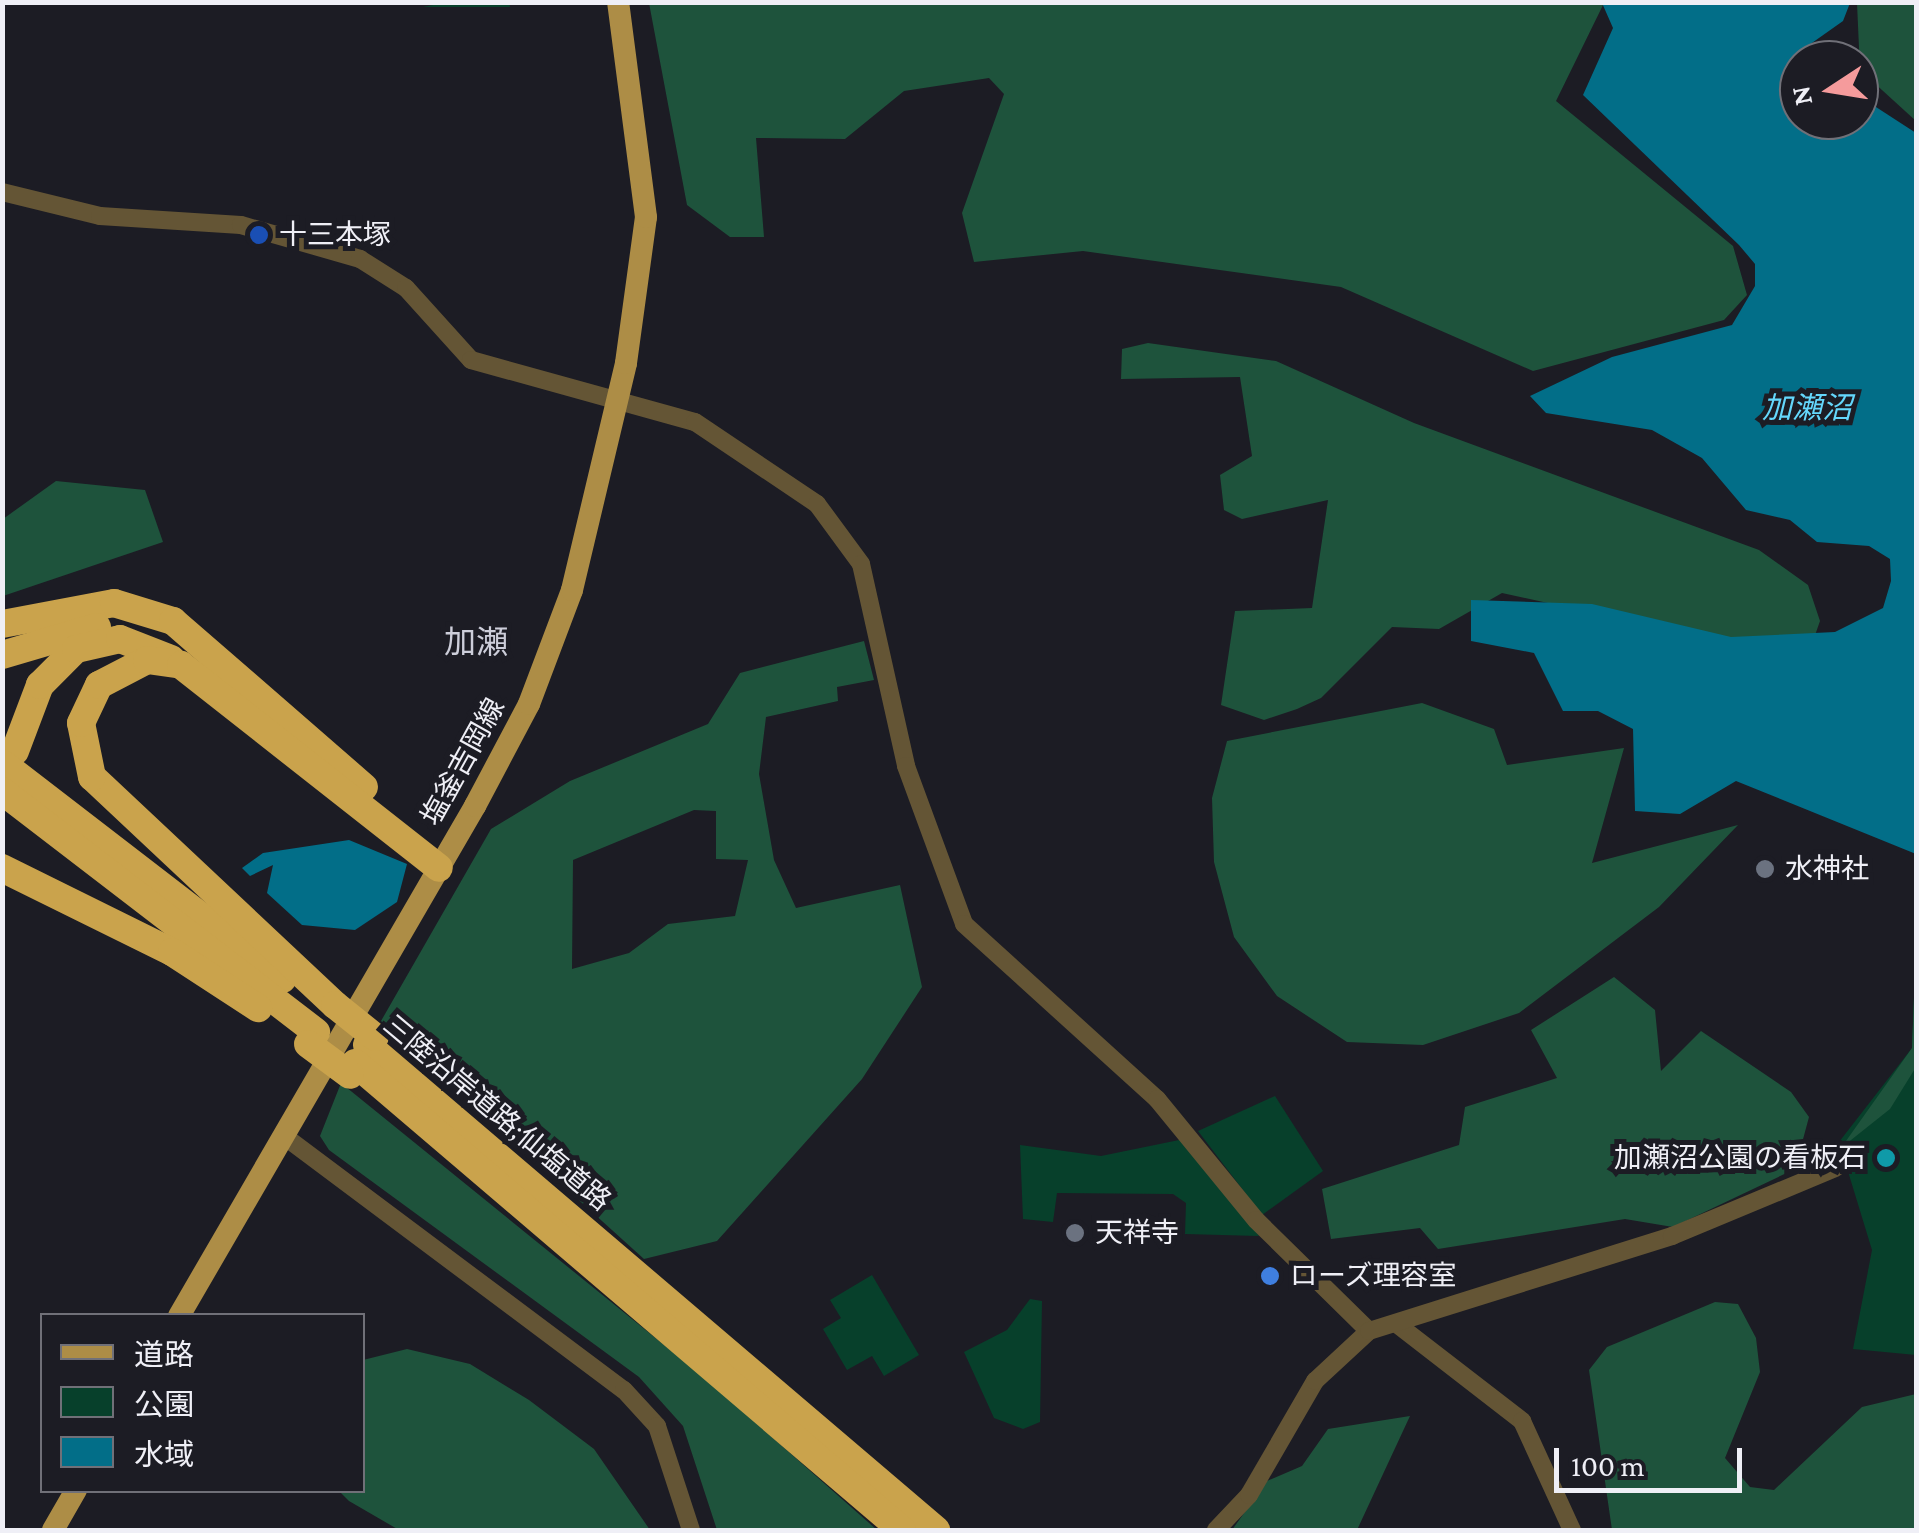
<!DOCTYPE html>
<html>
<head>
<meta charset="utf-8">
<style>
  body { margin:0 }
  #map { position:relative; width:1919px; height:1533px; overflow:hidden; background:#1c1c24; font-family:"Crimson Pro","Noto Sans JP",serif }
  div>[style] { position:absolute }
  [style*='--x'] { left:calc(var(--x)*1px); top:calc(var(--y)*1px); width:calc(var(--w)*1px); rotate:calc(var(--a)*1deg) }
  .green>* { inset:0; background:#07402b }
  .forest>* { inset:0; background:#1e533c }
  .water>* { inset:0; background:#026e88 }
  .tertiary>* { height:18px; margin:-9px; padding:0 9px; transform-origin:9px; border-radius:9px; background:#645535 }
  .primary>* { height:22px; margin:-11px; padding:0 11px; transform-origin:11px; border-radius:11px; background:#ad8d46 }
  .motorway>* { height:28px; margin:-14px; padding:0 14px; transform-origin:14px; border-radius:14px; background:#caa34c }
  .motorway-bridge>* { height:28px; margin:-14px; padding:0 14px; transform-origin:14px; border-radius:14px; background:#caa34c }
  .dots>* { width:28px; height:28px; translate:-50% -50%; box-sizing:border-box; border:5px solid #1c1c24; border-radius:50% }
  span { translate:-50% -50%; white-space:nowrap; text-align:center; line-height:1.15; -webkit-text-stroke:10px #1c1c24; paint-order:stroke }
  .poi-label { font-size:28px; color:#efeff6 }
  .left { translate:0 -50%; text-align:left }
  .right { translate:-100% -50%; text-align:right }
  .street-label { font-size:28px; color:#efeff6 }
  .water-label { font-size:30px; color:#64d7fc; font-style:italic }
  .quarter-label { font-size:32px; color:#cdceda }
  .frame { position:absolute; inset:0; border:5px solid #efeff6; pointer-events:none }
  .legend { position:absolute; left:40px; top:1313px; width:325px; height:180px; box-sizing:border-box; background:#1c1c24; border:2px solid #707078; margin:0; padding:12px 18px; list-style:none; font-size:30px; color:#efeff6 }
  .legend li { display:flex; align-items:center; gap:20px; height:50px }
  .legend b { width:50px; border:2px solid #707078 }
  .north { position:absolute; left:1779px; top:40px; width:100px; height:100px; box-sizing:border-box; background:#1c1c24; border:2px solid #707078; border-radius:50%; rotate:258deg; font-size:28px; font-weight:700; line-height:40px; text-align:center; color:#efeff6 }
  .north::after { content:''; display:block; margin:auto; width:35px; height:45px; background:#f59b9c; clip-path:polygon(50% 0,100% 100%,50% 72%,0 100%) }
  .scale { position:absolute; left:1554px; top:1448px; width:188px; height:45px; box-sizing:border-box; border:5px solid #efeff6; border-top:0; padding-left:12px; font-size:30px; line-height:35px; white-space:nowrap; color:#efeff6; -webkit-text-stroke:8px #1c1c24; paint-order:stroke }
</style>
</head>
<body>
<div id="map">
  <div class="green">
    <div style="clip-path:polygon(443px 3px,509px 3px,510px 7px,423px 7px)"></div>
    <div style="clip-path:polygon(1916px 946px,1916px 1355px,1853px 1349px,1872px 1250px,1839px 1142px,1912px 1048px)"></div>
    <div style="clip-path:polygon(1275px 1096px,1323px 1171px,1262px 1215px,1198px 1131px)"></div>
    <div style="clip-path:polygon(1184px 1139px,1259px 1236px,1185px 1234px,1186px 1203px,1173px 1194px,1057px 1193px,1053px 1222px,1023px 1219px,1020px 1145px,1101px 1156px)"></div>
    <div style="clip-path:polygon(872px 1275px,919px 1355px,884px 1376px,872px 1356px,847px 1370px,823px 1329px,841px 1318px,830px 1300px)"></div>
    <div style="clip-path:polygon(1030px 1299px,1042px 1301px,1040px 1422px,1023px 1429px,994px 1418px,964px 1352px,1007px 1330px)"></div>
  </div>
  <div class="forest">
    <div style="clip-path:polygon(649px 3px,1604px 3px,1556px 101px,1733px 246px,1747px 295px,1724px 320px,1533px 371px,1341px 287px,1083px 251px,974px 262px,962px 213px,1004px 94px,989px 78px,904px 91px,845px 139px,756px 138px,764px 237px,730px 237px,687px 205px)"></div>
    <div style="clip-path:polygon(1857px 3px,1916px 3px,1916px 121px,1860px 70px)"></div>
    <div style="clip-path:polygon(1148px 343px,1276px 361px,1414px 423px,1759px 550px,1808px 585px,1820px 621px,1813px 641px,1766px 651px,1502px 593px,1439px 629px,1392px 627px,1321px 698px,1297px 709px,1264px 720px,1221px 705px,1235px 611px,1312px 608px,1328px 500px,1242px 519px,1224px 510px,1220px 475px,1252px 456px,1240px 377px,1121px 379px,1122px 349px)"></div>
    <div style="clip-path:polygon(56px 481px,145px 490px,163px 542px,3px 596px,3px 519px)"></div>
    <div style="clip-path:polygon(evenodd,864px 641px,874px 680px,837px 687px,838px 701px,766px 717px,759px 774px,774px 860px,796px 908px,900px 885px,922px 987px,862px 1079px,717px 1241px,644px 1259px,381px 1021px,491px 829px,570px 781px,708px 724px,740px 673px,864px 641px,694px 810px,716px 811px,716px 859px,748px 860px,735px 916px,668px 924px,629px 953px,572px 969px,573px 860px,694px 810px)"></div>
    <div style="clip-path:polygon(1422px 703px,1494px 729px,1507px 765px,1624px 748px,1592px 863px,1738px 825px,1659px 907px,1519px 1013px,1423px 1045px,1347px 1042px,1277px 996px,1234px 937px,1214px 862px,1212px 798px,1227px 741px)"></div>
    <div style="clip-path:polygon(1916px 946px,1916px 1067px,1890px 1109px,1841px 1148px,1912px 1048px)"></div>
    <div style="clip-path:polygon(1614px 977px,1655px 1010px,1661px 1071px,1701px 1031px,1791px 1092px,1809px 1117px,1795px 1169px,1673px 1227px,1625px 1219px,1438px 1249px,1420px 1228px,1331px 1239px,1322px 1189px,1459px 1145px,1465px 1107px,1557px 1078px,1531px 1030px)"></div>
    <div style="clip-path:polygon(341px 1083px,711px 1383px,877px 1530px,717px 1530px,683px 1426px,639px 1377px,329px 1150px,320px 1136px)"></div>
    <div style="clip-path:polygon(1715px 1302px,1738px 1304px,1756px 1338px,1760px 1372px,1725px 1458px,1750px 1487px,1774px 1490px,1862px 1407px,1916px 1394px,1916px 1530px,1612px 1530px,1589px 1370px,1607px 1347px)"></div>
    <div style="clip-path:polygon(407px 1349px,470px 1364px,529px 1400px,594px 1449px,650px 1530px,399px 1530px,349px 1501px,339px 1491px,362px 1490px,363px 1360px)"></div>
    <div style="clip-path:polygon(1410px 1416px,1357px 1530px,1232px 1530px,1267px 1481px,1302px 1466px,1328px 1429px)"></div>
  </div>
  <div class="water">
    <div style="clip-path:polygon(1602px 3px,1850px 3px,1843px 21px,1802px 50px,1799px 120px,1859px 120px,1859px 96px,1916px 133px,1916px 854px,1736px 781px,1680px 814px,1635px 811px,1633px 729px,1598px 711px,1563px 711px,1534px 653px,1471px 641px,1471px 600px,1592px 604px,1731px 637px,1835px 632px,1883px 608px,1891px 581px,1890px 559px,1869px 546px,1817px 542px,1790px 520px,1746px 510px,1702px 458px,1652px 430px,1546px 413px,1530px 396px,1612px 357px,1732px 325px,1755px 286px,1755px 264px,1739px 245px,1583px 95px,1613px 28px)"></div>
    <div style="clip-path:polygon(349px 840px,407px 864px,397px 902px,355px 930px,302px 925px,267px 893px,273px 865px,250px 876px,242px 868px,263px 853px)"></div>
  </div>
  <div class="tertiary">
    <div style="--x:2;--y:192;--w:101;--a:13.8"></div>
    <div style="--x:100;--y:216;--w:141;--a:3.7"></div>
    <div style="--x:241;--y:225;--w:124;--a:15.9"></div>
    <div style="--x:360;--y:259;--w:54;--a:32.2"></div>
    <div style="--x:406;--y:288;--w:97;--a:47.9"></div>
    <div style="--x:471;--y:360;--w:232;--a:15.5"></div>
    <div style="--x:695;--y:422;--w:147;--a:33.9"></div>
    <div style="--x:817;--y:504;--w:74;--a:53.7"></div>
    <div style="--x:861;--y:564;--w:207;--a:77.4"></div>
    <div style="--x:906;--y:766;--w:168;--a:69.8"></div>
    <div style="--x:964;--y:924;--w:261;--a:42.2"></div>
    <div style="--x:1157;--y:1099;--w:156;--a:50.7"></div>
    <div style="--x:1256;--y:1220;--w:158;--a:44.5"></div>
    <div style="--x:284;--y:1136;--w:424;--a:36.8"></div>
    <div style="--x:624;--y:1390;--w:49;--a:47.5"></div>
    <div style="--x:657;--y:1426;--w:109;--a:71.9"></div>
    <div style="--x:1398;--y:1325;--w:157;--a:37.7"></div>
    <div style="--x:1522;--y:1421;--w:120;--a:65.4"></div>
    <div style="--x:1216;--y:1530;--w:48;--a:-46.7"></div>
    <div style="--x:1249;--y:1495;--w:132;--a:-59.9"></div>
    <div style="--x:1315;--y:1381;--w:74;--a:-42.8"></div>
    <div style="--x:1369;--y:1331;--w:318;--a:-17.4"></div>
    <div style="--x:1672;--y:1236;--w:177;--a:-22.6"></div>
  </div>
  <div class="primary">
    <div style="--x:179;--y:1316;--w:590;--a:-59.87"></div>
    <div style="--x:475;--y:806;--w:115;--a:-62.1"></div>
    <div style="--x:529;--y:704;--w:122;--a:-69.3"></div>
    <div style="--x:572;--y:590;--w:233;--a:-76.6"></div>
    <div style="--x:626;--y:363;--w:147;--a:-82.2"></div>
    <div style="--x:646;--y:217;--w:217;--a:-97.4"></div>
    <div style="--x:53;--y:1530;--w:46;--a:-60.1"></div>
  </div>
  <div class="motorway">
    <div style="--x:2;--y:624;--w:114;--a:-10.6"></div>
    <div style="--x:114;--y:603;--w:62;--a:17"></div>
    <div style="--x:173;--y:621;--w:253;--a:41"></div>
    <div style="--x:2;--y:655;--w:99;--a:-16.4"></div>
    <div style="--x:15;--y:751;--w:71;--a:-69.3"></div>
    <div style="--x:40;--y:685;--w:51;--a:-45"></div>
    <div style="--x:76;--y:649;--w:45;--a:-12.8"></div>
    <div style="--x:120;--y:639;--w:55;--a:21.4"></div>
    <div style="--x:2;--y:763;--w:354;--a:37.6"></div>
    <div style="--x:2;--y:791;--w:396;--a:37.5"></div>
    <div style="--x:2;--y:868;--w:190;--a:26.3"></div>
    <div style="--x:172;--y:952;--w:103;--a:33.1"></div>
    <div style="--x:335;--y:1005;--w:333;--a:-136.8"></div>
    <div style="--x:92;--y:777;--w:55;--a:-101.5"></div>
    <div style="--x:81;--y:723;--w:42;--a:-64.7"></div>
    <div style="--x:99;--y:685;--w:54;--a:-27.5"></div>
    <div style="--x:147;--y:660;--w:34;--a:8"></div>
    <div style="--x:181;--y:665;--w:328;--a:38.2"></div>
    <div style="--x:367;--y:1045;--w:748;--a:40.44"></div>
    <div style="--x:355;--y:1063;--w:719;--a:40.49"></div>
  </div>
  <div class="motorway-bridge">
    <div style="--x:335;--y:1005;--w:51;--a:38.7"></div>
    <div style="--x:308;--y:1044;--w:52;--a:36.4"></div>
  </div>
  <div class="dots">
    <div style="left:259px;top:235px;background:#1a4fb4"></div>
    <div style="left:1765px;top:869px;background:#6b7280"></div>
    <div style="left:1886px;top:1158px;background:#0f9aa8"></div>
    <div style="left:1075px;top:1233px;background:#6b7280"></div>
    <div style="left:1270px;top:1276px;background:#3f7fe0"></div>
  </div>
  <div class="poi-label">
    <span class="left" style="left:279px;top:235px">十三本塚</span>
    <span class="left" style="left:1785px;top:869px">水神社</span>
    <span class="right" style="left:1866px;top:1158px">加瀬沼公園の看板石</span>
    <span class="left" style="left:1095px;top:1233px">天祥寺</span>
    <span class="left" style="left:1290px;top:1276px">ローズ理容室</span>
  </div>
  <div class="street-label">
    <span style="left:463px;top:762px;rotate:-61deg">塩釜吉岡線</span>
    <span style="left:497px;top:1113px;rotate:40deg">三陸沿岸道路;仙塩道路</span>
  </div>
  <div class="water-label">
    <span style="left:1807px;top:408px">加瀬沼</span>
  </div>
  <div class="quarter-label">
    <span style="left:476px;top:642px">加瀬</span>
  </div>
  <div class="frame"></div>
  <ul class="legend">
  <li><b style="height:12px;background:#ad8d46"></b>道路</li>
  <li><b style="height:28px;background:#07402b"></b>公園</li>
  <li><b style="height:28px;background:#026e88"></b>水域</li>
  </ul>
  <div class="north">N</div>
  <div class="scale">100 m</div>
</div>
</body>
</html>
